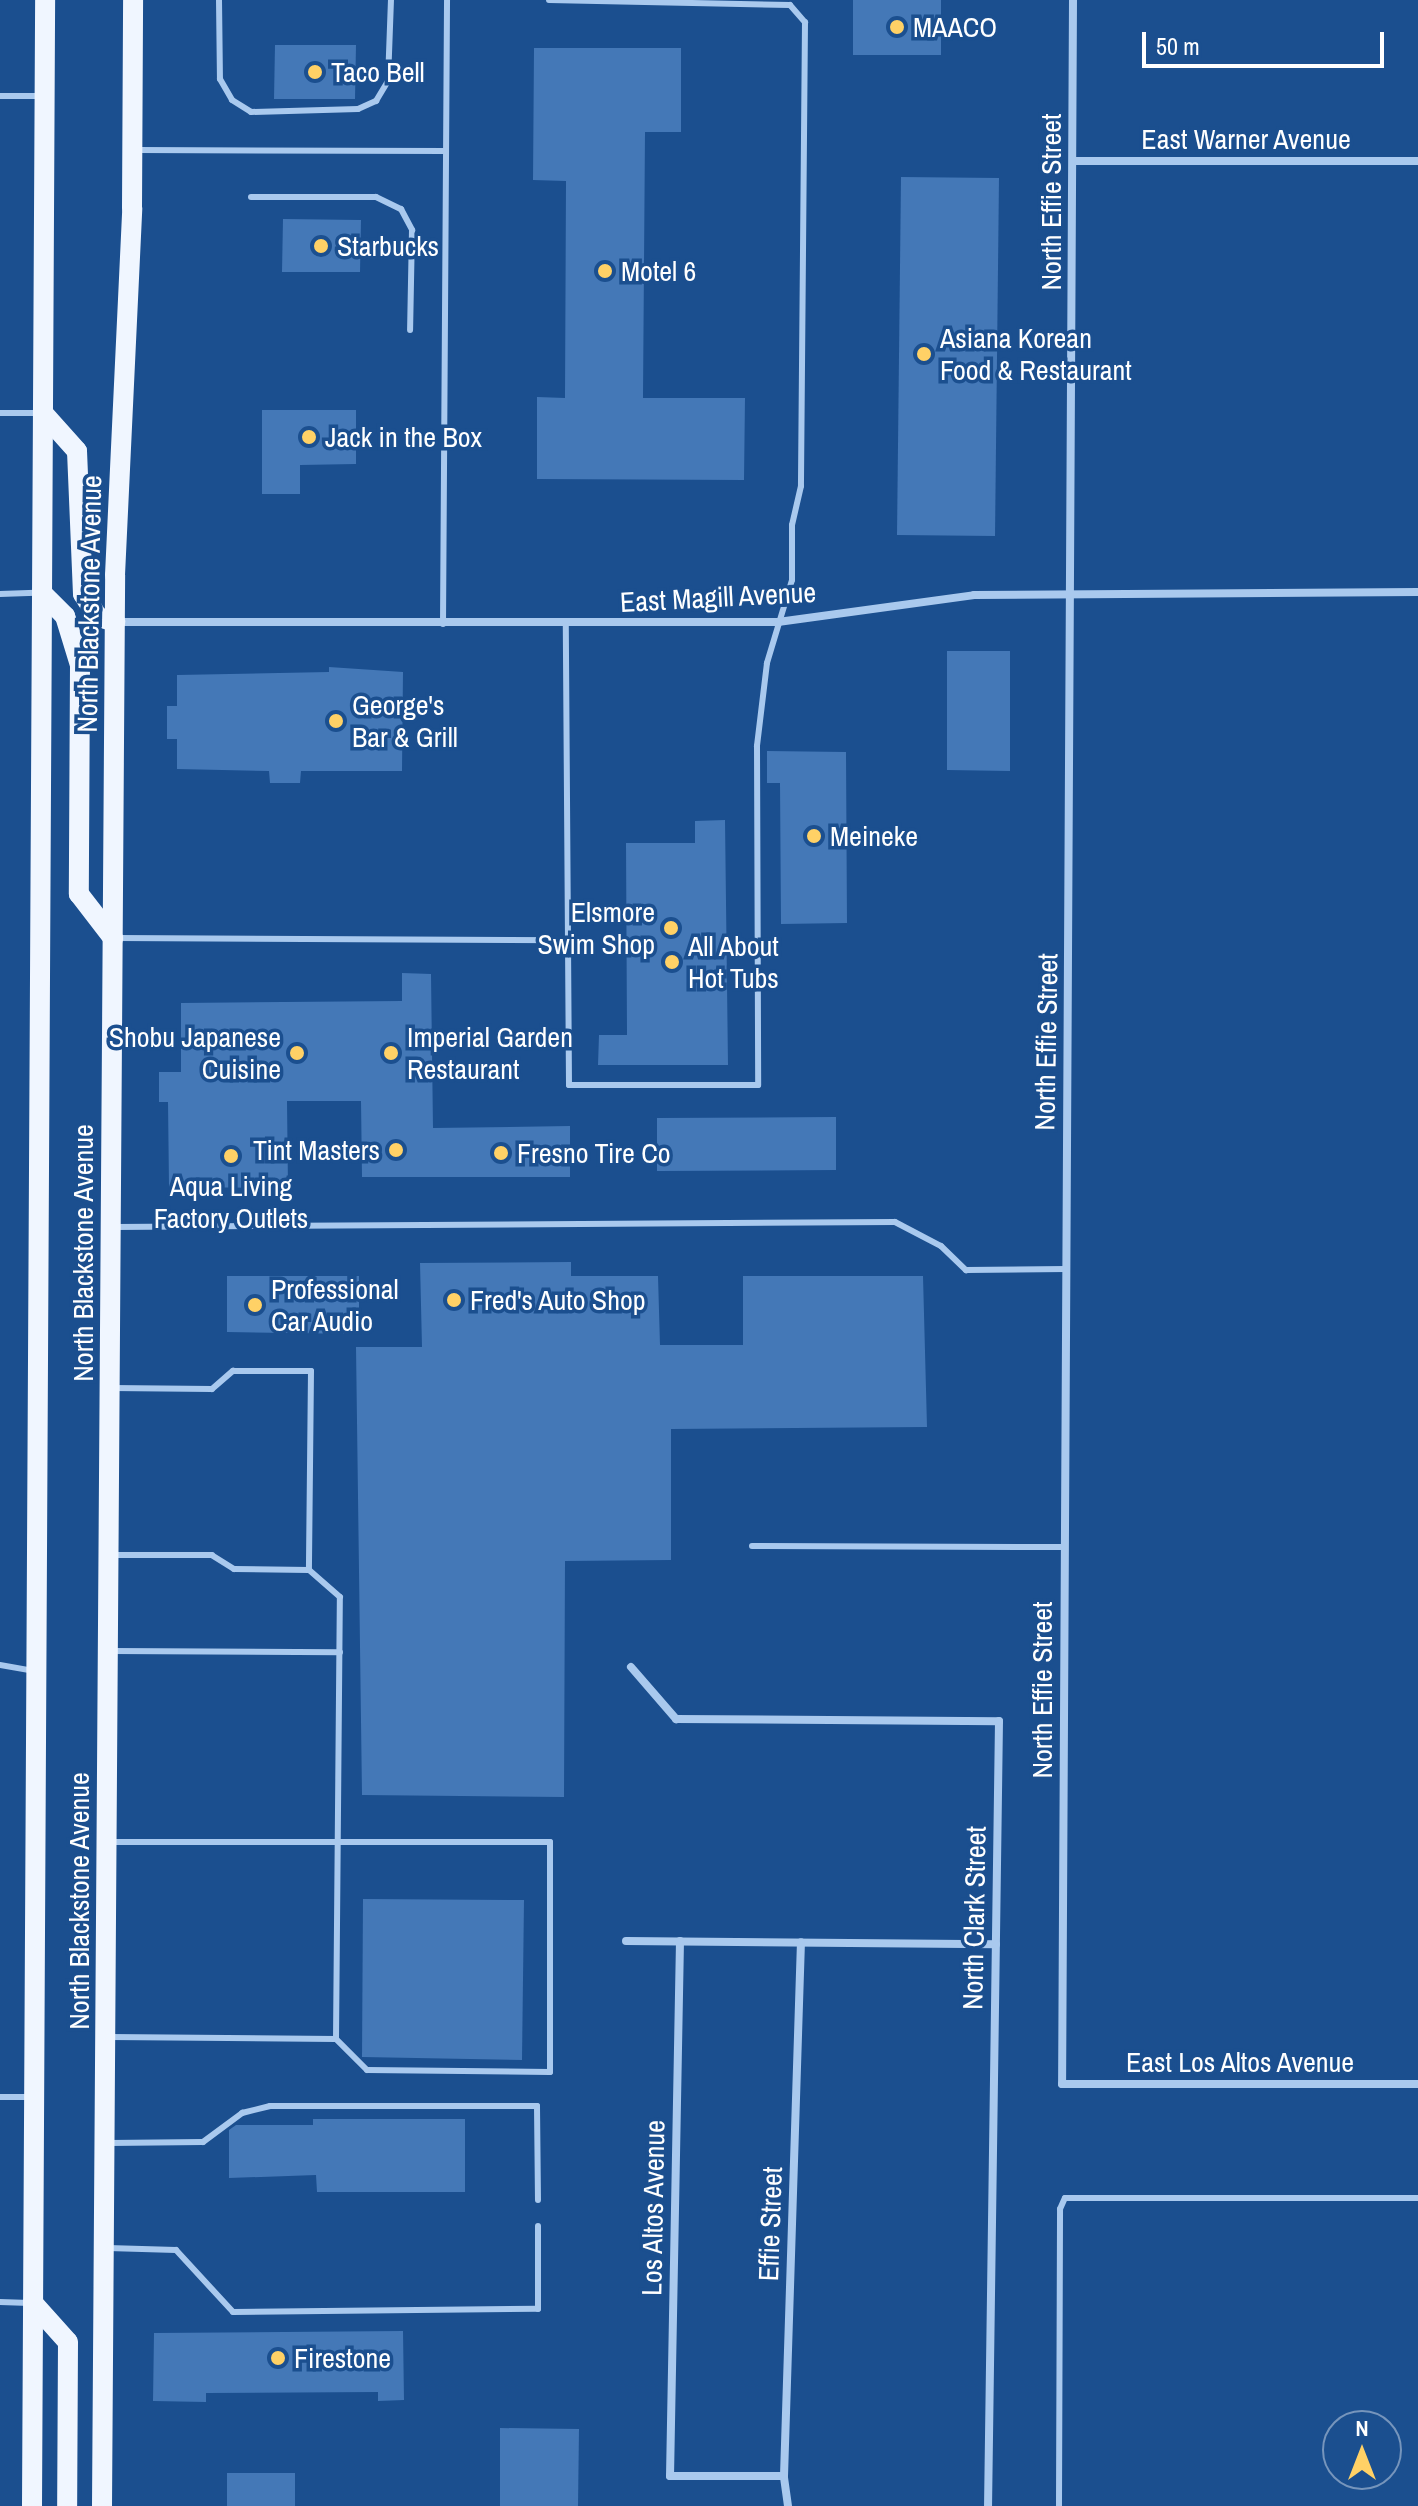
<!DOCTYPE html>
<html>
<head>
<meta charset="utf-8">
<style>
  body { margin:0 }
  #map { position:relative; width:1418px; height:2506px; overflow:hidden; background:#1b4f8f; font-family:"Archivo Narrow",sans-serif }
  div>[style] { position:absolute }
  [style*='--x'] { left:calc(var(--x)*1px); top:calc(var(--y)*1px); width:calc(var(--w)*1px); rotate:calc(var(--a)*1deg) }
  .building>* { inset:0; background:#4478b7 }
  .service>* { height:6px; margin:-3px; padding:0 3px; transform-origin:3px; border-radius:3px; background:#a9c9ee }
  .minor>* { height:8px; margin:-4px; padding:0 4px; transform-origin:4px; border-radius:4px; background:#a9c9ee }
  .primary>* { height:20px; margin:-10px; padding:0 10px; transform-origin:10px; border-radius:10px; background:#f0f6ff }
  .dots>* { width:22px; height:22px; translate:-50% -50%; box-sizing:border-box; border:4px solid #1b4f8f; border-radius:50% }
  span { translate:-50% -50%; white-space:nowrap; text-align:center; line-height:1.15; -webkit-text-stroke:7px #1b4f8f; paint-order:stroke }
  .poi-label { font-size:28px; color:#fff }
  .left { translate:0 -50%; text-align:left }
  .right { translate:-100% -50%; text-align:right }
  .street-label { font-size:28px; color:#fff }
  .north { position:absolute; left:1322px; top:2410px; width:80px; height:80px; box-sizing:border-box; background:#1b4f8f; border:2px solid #7695bc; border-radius:50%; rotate:0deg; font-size:22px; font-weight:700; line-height:32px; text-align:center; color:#fff }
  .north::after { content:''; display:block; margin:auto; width:28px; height:36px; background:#ffd166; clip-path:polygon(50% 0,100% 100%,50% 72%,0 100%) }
  .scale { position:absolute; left:1142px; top:32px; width:242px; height:36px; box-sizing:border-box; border:4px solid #fff; border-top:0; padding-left:10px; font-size:24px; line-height:28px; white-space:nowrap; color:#fff; -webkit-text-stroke:6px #1b4f8f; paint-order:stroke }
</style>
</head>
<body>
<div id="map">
  <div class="building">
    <div style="clip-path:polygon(853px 0,941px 0,941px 55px,853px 55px)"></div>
    <div style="clip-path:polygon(275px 45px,356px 45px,355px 99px,274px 99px)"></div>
    <div style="clip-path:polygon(534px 48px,681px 48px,681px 132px,645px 132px,643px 398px,745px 398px,744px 480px,537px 479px,537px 397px,565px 398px,566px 181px,533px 180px)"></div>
    <div style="clip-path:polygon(901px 177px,999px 178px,995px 536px,897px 535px)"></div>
    <div style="clip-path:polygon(283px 219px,361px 220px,360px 272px,282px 272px)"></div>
    <div style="clip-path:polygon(262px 410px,356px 410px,356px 464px,300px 465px,300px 494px,262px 494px)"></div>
    <div style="clip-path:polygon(947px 651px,1010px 651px,1010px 771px,947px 770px)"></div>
    <div style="clip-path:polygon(329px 667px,403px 672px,402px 771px,301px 771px,300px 783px,270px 783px,269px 771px,177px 769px,177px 739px,167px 739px,167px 706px,177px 706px,177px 675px,329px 672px)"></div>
    <div style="clip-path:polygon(767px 751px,846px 752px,847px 923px,781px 924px,780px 783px,767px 783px)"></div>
    <div style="clip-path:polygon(725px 820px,728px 1065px,598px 1065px,599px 1035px,627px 1035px,626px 843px,695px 843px,695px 821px)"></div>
    <div style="clip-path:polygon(402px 973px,431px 974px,433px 1128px,570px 1126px,570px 1177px,362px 1177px,361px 1101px,287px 1101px,288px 1188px,169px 1187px,168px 1102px,159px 1102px,159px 1072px,181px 1072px,181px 1003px,402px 1001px)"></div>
    <div style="clip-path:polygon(836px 1117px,836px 1170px,657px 1171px,657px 1118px)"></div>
    <div style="clip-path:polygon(571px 1262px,571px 1276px,658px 1276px,660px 1345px,743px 1345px,743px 1276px,923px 1276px,927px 1427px,671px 1429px,671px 1560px,565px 1561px,564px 1797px,362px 1795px,356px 1347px,422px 1347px,420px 1263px)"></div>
    <div style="clip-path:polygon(227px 1276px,359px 1276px,359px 1334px,227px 1332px)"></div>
    <div style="clip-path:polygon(363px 1899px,524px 1900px,522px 2060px,362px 2057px)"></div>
    <div style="clip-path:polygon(313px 2119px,465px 2119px,465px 2192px,317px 2192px,316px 2175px,229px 2178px,229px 2130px,236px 2125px,313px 2125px)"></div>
    <div style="clip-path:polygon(403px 2331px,404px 2400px,378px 2401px,378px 2392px,206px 2393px,206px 2402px,153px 2401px,154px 2333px)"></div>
    <div style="clip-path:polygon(500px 2428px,579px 2429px,578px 2506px,500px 2506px)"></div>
    <div style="clip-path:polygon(227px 2473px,295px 2473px,295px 2506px,227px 2506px)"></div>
  </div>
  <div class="service">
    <div style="--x:219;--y:0;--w:79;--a:89.3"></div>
    <div style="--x:220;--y:79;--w:24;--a:60"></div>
    <div style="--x:232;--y:100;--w:22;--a:32"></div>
    <div style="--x:251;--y:112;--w:107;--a:-1.6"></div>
    <div style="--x:358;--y:109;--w:20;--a:-24"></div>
    <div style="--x:376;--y:101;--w:23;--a:-59"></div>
    <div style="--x:388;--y:81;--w:81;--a:-87.9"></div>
    <div style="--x:549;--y:0;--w:241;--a:1.2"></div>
    <div style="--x:790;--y:5;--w:23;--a:49"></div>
    <div style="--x:805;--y:22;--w:464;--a:90.5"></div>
    <div style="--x:801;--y:486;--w:40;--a:103"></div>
    <div style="--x:792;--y:525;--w:55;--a:90"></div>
    <div style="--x:792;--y:580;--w:87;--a:106.8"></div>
    <div style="--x:767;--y:663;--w:84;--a:96.9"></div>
    <div style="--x:757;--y:746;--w:339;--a:89.8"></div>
    <div style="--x:758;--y:1085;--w:189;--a:180"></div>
    <div style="--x:569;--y:1085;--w:461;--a:-90.4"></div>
    <div style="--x:0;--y:96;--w:41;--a:0"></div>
    <div style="--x:137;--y:150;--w:309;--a:0.2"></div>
    <div style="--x:251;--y:197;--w:125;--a:0"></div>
    <div style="--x:376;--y:197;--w:28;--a:26"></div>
    <div style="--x:401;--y:209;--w:24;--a:62"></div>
    <div style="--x:412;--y:230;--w:100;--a:91.1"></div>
    <div style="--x:0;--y:413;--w:40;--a:0"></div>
    <div style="--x:0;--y:594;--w:36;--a:-2"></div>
    <div style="--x:443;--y:624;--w:624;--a:-89.63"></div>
    <div style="--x:117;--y:938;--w:451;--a:0.3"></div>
    <div style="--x:115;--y:1227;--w:780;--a:-0.37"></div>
    <div style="--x:895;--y:1222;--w:52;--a:27.6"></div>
    <div style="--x:941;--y:1246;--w:35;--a:44"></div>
    <div style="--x:966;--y:1270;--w:100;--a:-0.6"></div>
    <div style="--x:112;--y:1388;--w:100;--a:0.6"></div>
    <div style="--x:212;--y:1389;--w:28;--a:-41"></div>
    <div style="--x:233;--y:1371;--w:78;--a:0"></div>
    <div style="--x:311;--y:1371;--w:199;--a:90.6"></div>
    <div style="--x:752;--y:1546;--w:313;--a:0.2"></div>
    <div style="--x:112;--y:1651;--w:228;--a:0.3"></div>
    <div style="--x:0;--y:1665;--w:34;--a:10"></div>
    <div style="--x:110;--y:1842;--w:440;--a:0"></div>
    <div style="--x:550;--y:1842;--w:230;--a:90"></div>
    <div style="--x:550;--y:2072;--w:183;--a:-179.4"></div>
    <div style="--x:367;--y:2070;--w:44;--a:-135"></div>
    <div style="--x:110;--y:2037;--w:226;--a:0.5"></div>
    <div style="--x:336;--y:2039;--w:442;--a:-89.5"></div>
    <div style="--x:340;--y:1597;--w:41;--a:-138.9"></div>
    <div style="--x:309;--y:1570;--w:75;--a:-179.2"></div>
    <div style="--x:234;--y:1569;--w:26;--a:-148"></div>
    <div style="--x:212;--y:1555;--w:102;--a:180"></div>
    <div style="--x:0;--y:2097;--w:32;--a:0"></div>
    <div style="--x:109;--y:2143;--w:94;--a:-0.6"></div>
    <div style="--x:203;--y:2142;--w:49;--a:-36.6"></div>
    <div style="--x:242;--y:2113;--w:29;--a:-14"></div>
    <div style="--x:270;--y:2106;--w:267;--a:0"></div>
    <div style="--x:537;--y:2106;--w:94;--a:89.4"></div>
    <div style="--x:108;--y:2248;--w:68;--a:1.7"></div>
    <div style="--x:176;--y:2250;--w:84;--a:47.4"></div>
    <div style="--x:233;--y:2312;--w:305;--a:-0.6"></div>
    <div style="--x:538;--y:2309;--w:83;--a:-90"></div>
    <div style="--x:0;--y:2302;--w:30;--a:2"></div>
    <div style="--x:1059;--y:2506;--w:297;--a:-89.8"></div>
    <div style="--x:1060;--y:2209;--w:12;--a:-66"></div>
    <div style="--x:1065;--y:2198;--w:353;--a:0"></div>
  </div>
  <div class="minor">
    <div style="--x:1073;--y:0;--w:2084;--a:90.3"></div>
    <div style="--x:1062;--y:2084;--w:356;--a:0"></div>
    <div style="--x:1073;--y:161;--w:345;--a:0"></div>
    <div style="--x:116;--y:622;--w:662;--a:0"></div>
    <div style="--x:778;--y:622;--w:198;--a:-7.8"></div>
    <div style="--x:974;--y:595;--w:444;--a:-0.4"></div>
    <div style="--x:631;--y:1667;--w:69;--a:49.1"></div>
    <div style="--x:676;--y:1719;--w:323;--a:0.4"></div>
    <div style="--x:999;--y:1721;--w:785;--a:90.8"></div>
    <div style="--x:626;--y:1941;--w:370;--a:0.5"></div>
    <div style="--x:680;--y:1941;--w:535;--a:91.07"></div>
    <div style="--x:670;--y:2476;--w:114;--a:0"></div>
    <div style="--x:788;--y:2506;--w:30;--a:-98"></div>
    <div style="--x:784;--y:2476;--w:534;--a:-88.18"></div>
  </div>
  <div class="primary">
    <div style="--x:43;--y:413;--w:51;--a:48.2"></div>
    <div style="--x:77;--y:451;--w:143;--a:87.6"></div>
    <div style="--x:83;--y:594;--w:27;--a:57"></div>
    <div style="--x:98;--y:617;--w:18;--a:16"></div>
    <div style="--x:42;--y:593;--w:33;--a:45"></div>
    <div style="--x:65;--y:616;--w:51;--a:73"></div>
    <div style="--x:80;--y:665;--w:229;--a:90.3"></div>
    <div style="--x:79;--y:894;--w:56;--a:52.3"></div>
    <div style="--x:33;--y:2303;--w:52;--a:48.1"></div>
    <div style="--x:68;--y:2342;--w:164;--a:90.3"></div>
    <div style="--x:32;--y:2506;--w:2506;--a:-89.7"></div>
    <div style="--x:102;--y:2506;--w:1931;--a:-89.61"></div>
    <div style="--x:115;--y:575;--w:367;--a:-87.3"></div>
    <div style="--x:132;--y:208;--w:208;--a:-89.7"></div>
  </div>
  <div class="dots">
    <div style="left:897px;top:27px;background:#ffd166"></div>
    <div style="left:315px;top:72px;background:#ffd166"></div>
    <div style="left:321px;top:246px;background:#ffd166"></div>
    <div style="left:605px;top:271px;background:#ffd166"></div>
    <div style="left:924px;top:354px;background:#ffd166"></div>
    <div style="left:309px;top:437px;background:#ffd166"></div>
    <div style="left:336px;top:721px;background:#ffd166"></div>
    <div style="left:814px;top:836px;background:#ffd166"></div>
    <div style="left:671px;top:928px;background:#ffd166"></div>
    <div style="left:672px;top:962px;background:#ffd166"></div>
    <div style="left:297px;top:1053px;background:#ffd166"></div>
    <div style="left:391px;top:1053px;background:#ffd166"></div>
    <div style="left:396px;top:1150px;background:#ffd166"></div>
    <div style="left:501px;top:1153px;background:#ffd166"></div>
    <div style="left:231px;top:1156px;background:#ffd166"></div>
    <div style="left:454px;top:1300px;background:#ffd166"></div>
    <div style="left:255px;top:1305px;background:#ffd166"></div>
    <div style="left:278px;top:2358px;background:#ffd166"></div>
  </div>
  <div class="poi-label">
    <span class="left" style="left:913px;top:27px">MAACO</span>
    <span class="left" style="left:331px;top:72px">Taco Bell</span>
    <span class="left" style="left:337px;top:246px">Starbucks</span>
    <span class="left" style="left:621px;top:271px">Motel 6</span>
    <span class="left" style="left:940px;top:354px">Asiana Korean<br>Food &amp; Restaurant</span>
    <span class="left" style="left:325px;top:437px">Jack in the Box</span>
    <span class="left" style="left:352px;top:721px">George's<br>Bar &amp; Grill</span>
    <span class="left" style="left:830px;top:836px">Meineke</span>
    <span class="right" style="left:655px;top:928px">Elsmore<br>Swim Shop</span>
    <span class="left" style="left:688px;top:962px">All About<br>Hot Tubs</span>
    <span class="right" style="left:281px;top:1053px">Shobu Japanese<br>Cuisine</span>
    <span class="left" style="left:407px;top:1053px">Imperial Garden<br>Restaurant</span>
    <span class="right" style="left:380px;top:1150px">Tint Masters</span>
    <span class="left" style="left:517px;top:1153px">Fresno Tire Co</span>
    <span style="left:231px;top:1202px">Aqua Living<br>Factory Outlets</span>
    <span class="left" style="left:271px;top:1305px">Professional<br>Car Audio</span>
    <span class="left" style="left:470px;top:1300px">Fred's Auto Shop</span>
    <span class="left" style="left:294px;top:2358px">Firestone</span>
  </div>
  <div class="street-label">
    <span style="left:1246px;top:139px">East Warner Avenue</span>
    <span style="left:1051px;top:202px;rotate:-90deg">North Effie Street</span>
    <span style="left:718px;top:597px;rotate:-3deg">East Magill Avenue</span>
    <span style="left:89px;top:604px;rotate:-89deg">North Blackstone Avenue</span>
    <span style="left:1046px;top:1042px;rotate:-89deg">North Effie Street</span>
    <span style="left:83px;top:1253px;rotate:-90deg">North Blackstone Avenue</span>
    <span style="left:1042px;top:1690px;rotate:-90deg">North Effie Street</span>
    <span style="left:79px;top:1901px;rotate:-90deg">North Blackstone Avenue</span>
    <span style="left:974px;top:1918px;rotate:-89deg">North Clark Street</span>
    <span style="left:1240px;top:2062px">East Los Altos Avenue</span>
    <span style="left:653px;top:2208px;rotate:-89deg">Los Altos Avenue</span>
    <span style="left:770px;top:2224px;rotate:-88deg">Effie Street</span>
  </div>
  <div class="north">N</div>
  <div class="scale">50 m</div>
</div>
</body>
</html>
